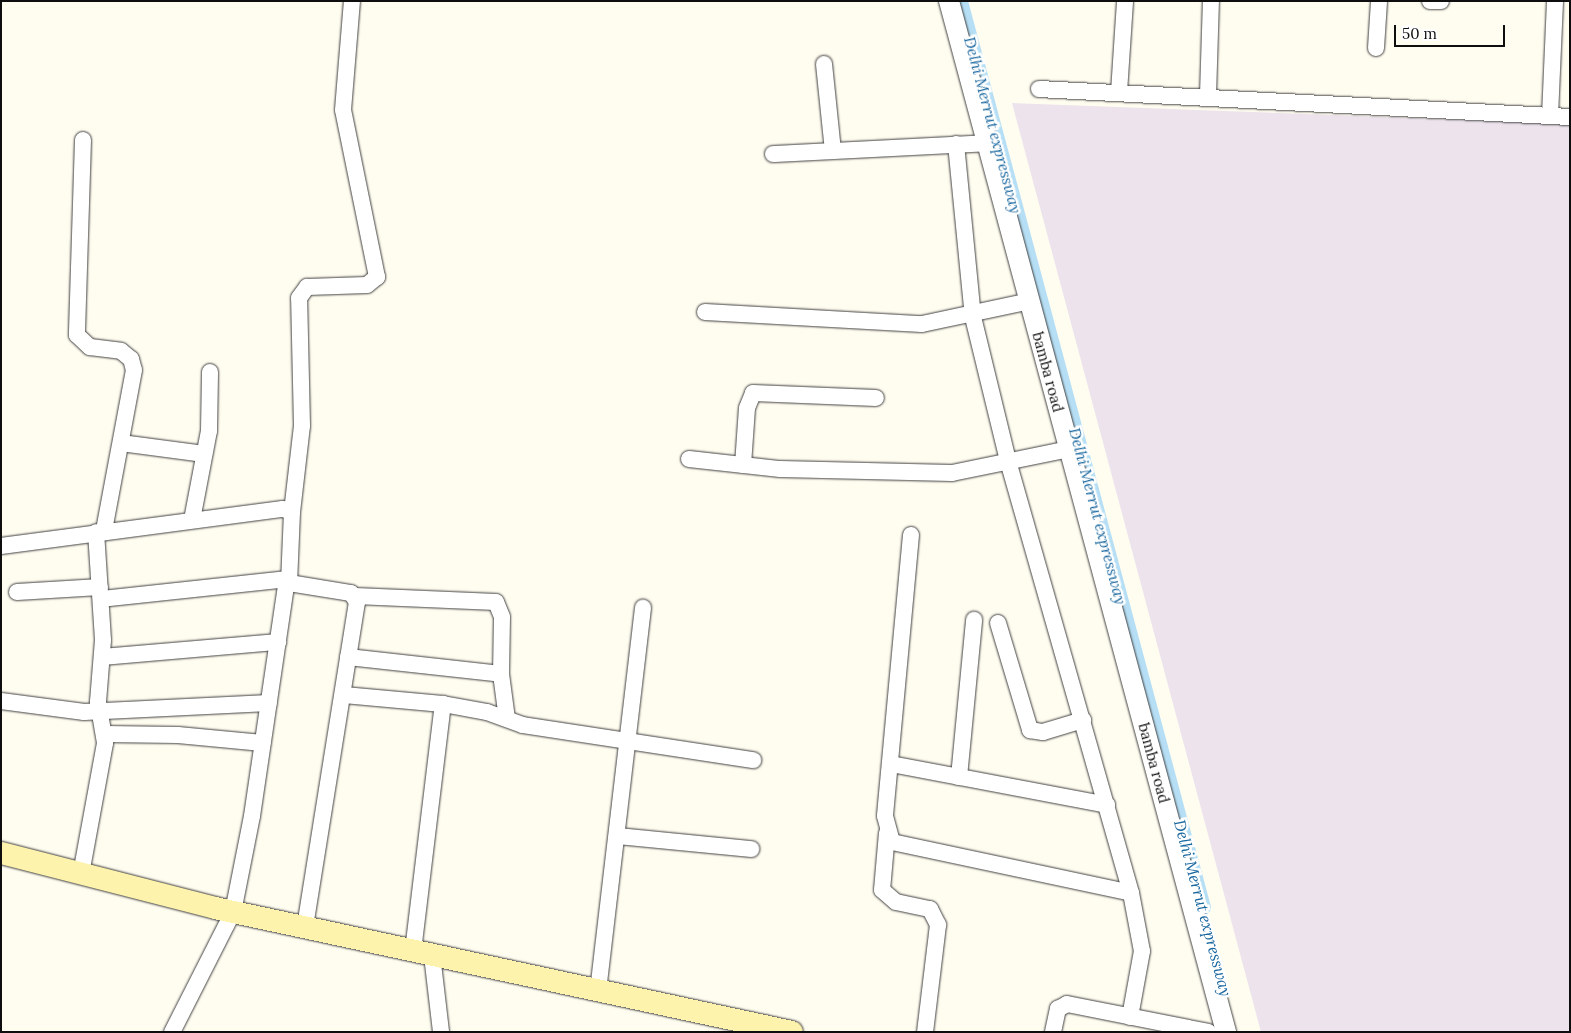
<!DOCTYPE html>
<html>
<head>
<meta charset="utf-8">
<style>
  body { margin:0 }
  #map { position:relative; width:1571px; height:1033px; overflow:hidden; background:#fffcf0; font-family:Lora,serif }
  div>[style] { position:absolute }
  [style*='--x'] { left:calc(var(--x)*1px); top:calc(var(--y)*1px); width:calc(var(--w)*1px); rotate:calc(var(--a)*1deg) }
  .industrial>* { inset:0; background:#ece3ed }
  .canal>* { height:15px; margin:-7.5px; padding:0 7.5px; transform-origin:7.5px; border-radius:7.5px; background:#b6dff5 }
  .roads { filter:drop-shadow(0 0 1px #414141) drop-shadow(0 0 1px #414141) }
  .minor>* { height:16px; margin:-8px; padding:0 8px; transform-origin:8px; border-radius:8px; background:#fff }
  .tertiary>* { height:20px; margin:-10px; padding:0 10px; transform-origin:10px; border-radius:10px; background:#fff }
  .secondary>* { height:22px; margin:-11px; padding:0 11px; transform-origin:11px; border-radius:11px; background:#fdf3ac }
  span { translate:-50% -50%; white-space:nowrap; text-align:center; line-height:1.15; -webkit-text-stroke:5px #fff; paint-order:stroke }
  .street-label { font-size:15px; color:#0e0e0e }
  .water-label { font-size:16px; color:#19679f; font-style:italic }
  .frame { position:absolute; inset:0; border:2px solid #0e0e0e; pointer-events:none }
  .scale { position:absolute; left:1394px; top:25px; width:111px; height:22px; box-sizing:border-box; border:2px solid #0e0e0e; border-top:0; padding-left:6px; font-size:15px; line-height:18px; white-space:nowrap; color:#0e0e0e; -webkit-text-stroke:4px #fff; paint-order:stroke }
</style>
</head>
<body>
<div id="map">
  <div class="industrial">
    <div style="clip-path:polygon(1012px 103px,1570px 124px,1570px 1032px,1261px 1032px)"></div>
  </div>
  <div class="canal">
    <div style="--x:960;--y:1;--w:938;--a:74.99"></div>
  </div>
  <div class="roads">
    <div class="minor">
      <div style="--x:1430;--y:1;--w:11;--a:0"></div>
      <div style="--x:1376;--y:48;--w:47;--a:-86.3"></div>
      <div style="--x:824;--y:64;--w:87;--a:84.1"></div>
      <div style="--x:1039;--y:89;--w:532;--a:3.02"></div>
      <div style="--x:1119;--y:92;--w:91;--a:-86.2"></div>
      <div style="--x:1208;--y:95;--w:94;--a:-88.2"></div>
      <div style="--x:1550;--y:116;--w:115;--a:-87.5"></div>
      <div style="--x:83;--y:140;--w:195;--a:91.8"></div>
      <div style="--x:77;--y:335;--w:18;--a:43"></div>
      <div style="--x:90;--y:347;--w:31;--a:7"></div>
      <div style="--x:121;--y:351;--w:13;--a:39"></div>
      <div style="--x:131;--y:359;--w:11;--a:75"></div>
      <div style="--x:134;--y:370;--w:164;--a:100.6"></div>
      <div style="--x:956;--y:144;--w:174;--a:84.4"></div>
      <div style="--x:973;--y:317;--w:148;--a:76.3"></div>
      <div style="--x:1008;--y:461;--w:449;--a:74.1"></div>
      <div style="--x:1131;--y:893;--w:59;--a:79.3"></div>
      <div style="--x:1142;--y:951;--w:67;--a:100.3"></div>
      <div style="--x:773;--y:154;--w:215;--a:-2.9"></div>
      <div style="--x:705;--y:312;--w:217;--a:3.2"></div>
      <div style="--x:922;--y:324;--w:110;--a:-12"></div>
      <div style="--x:121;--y:443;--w:84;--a:7.5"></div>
      <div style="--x:689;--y:459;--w:92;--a:6.3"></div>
      <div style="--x:780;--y:469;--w:172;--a:1.3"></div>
      <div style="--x:952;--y:473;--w:119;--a:-11.6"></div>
      <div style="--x:743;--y:465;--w:57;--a:-86"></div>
      <div style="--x:747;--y:408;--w:16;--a:-68"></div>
      <div style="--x:753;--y:393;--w:123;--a:2.3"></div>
      <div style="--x:292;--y:512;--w:87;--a:-83.4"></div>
      <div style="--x:302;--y:426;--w:128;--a:-91.3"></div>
      <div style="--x:299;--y:298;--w:14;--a:-54"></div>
      <div style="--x:307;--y:287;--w:60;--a:-1.9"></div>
      <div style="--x:367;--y:285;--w:13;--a:-39"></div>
      <div style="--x:377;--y:277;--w:170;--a:-101.5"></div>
      <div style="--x:343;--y:110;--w:109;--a:-85.3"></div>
      <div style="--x:192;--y:520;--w:91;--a:-79.2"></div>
      <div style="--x:209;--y:431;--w:59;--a:-89"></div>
      <div style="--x:911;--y:535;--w:282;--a:95.3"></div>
      <div style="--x:885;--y:816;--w:27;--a:75"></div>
      <div style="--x:892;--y:842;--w:244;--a:12"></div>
      <div style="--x:1;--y:546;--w:284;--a:-7.5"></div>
      <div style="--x:283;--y:509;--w:9;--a:18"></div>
      <div style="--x:292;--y:512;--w:71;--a:92.4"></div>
      <div style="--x:289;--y:583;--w:63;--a:9.2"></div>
      <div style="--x:351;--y:593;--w:11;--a:56"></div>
      <div style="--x:357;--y:602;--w:330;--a:99.1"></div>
      <div style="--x:17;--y:592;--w:83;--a:-3.4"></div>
      <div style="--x:355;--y:596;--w:141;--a:2.4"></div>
      <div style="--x:496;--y:602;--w:16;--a:68"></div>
      <div style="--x:502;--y:617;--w:57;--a:91"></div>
      <div style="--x:501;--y:674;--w:45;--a:82.4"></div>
      <div style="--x:101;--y:599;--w:187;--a:-6.1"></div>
      <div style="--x:287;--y:579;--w:240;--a:98.4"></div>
      <div style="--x:252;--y:816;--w:98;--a:101.2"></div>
      <div style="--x:233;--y:912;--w:135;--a:116.9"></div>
      <div style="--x:998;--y:623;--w:112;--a:73.3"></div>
      <div style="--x:1030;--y:730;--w:13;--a:9"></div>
      <div style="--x:1043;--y:732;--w:42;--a:-16.7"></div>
      <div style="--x:102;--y:657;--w:177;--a:-4.9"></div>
      <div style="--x:348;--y:657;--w:154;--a:6.3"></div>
      <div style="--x:344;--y:695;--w:99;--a:5.2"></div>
      <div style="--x:443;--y:704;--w:45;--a:10.3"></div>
      <div style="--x:487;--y:712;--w:38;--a:20"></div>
      <div style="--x:523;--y:725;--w:233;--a:8.7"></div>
      <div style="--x:1;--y:701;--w:84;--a:7.5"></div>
      <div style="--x:84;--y:712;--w:185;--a:-2.8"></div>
      <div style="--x:105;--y:734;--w:73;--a:0.8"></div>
      <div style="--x:178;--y:735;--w:85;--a:5.4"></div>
      <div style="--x:891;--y:764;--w:220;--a:10.7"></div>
      <div style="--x:959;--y:777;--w:158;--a:-84.5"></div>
      <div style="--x:887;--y:833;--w:57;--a:95"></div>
      <div style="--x:882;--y:890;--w:18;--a:41"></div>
      <div style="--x:896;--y:902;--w:35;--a:12"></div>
      <div style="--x:930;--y:909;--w:18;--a:63"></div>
      <div style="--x:938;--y:925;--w:108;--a:96.9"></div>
      <div style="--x:618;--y:836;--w:134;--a:5.6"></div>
      <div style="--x:81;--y:874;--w:133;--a:-79.6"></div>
      <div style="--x:105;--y:743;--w:42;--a:-99.7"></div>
      <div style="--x:98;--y:702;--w:62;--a:-85.4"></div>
      <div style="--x:103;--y:640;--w:108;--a:-93.7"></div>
      <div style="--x:413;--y:951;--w:249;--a:-83.1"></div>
      <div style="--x:432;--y:955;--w:78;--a:83.3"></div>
      <div style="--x:598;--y:991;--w:386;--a:-83.3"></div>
      <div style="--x:1053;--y:1032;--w:24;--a:-78"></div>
      <div style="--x:1058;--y:1009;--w:10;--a:-29"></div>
      <div style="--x:1067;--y:1004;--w:144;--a:11.2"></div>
    </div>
    <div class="tertiary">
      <div style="--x:949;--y:1;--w:1068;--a:74.96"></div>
    </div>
    <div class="secondary">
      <div style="--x:1;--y:853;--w:221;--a:14.4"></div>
      <div style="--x:215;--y:908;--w:590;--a:12.13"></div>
    </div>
  </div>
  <div class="street-label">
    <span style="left:1048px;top:372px;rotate:75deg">bamba road</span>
    <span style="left:1154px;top:763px;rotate:75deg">bamba road</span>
  </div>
  <div class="water-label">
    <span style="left:993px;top:125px;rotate:75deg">Delhi Merrut expressway</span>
    <span style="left:1098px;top:516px;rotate:75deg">Delhi Merrut expressway</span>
    <span style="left:1203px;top:908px;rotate:75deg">Delhi Merrut expressway</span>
  </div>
  <div class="frame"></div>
  <div class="scale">50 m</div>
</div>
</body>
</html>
